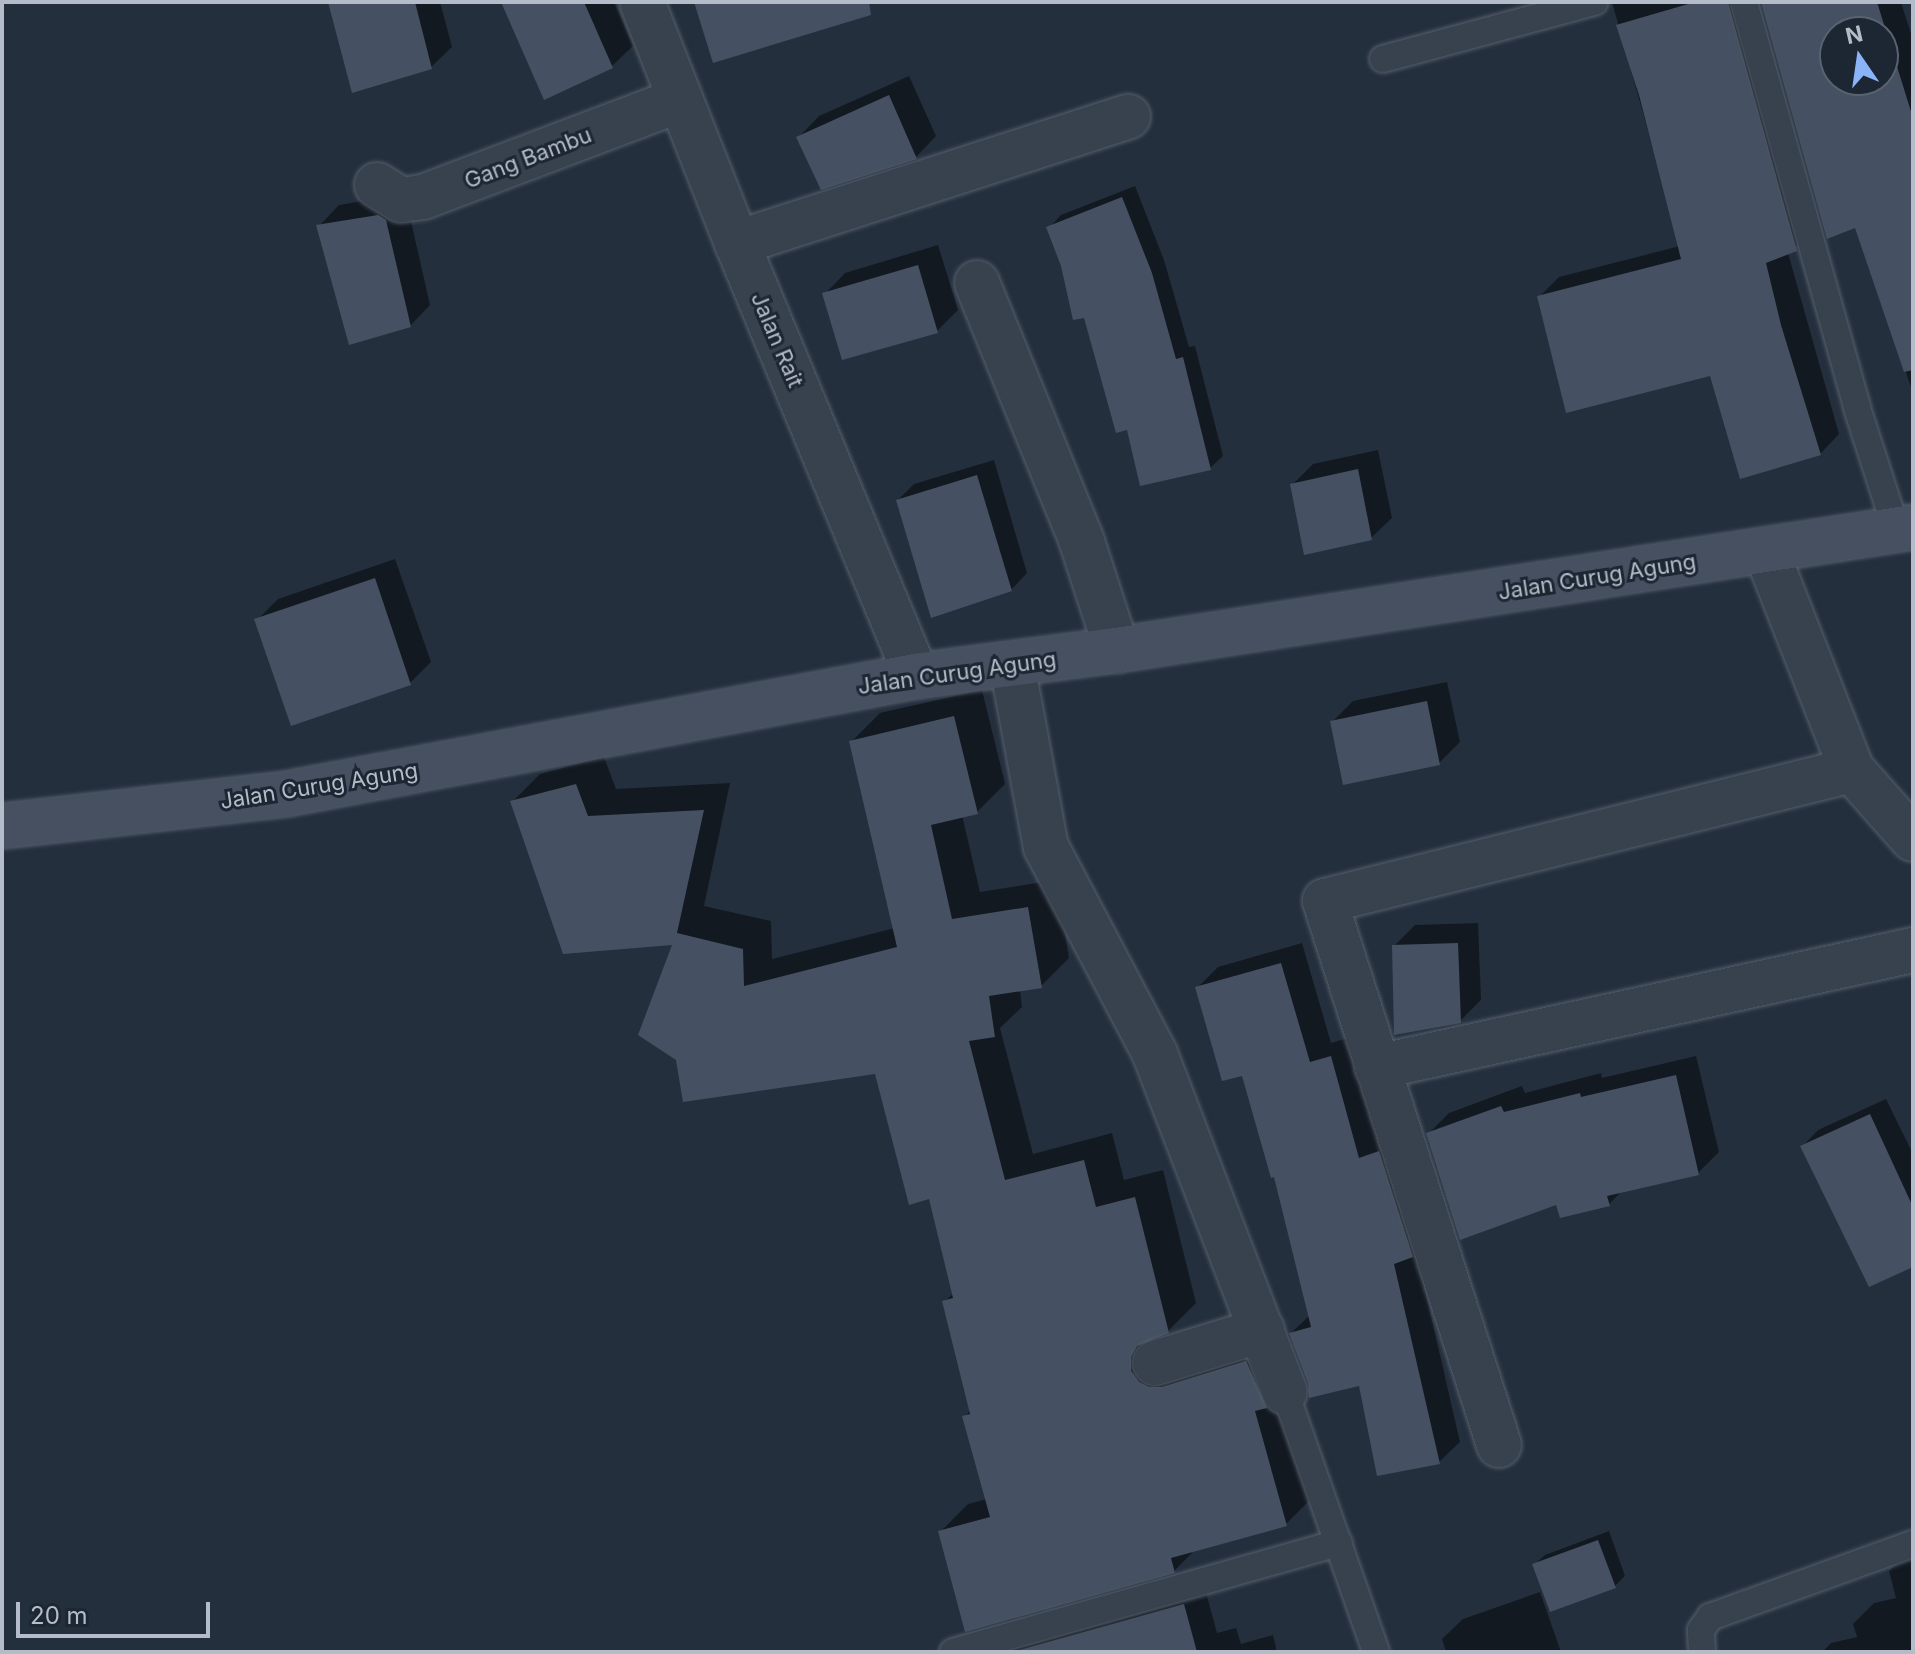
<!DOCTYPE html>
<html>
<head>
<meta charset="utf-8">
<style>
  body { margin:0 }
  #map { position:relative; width:1915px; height:1654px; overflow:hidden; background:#242f3e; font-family:Inter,sans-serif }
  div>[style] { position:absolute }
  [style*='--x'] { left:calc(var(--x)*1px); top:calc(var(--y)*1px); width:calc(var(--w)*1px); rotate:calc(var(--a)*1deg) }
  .shadow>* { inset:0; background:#0007 }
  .building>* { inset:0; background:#455162 }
  .roads { filter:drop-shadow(0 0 2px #565f6c) drop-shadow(0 0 2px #565f6c) }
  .lane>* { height:26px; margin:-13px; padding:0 13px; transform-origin:13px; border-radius:13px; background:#38414e }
  .street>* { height:44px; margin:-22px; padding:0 22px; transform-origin:22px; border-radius:22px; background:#38414e }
  .secondary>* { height:44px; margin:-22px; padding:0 22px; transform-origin:22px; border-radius:22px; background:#465061 }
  span { translate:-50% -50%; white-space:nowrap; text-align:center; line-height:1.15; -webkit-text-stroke:6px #1d2633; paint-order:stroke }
  .street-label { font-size:22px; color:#b4bcc9 }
  .frame { position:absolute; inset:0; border:4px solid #b4bcc9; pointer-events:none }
  .north { position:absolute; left:1819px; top:16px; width:80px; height:80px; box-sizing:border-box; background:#1d2633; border:2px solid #59626f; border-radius:50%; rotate:347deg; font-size:22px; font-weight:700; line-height:32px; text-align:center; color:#b4bcc9 }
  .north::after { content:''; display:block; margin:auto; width:28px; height:36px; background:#8ab4f8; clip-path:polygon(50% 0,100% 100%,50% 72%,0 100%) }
  .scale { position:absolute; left:16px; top:1602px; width:194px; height:36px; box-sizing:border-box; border:4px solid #b4bcc9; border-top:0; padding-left:10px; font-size:24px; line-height:28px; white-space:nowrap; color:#b4bcc9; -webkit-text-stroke:6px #1d2633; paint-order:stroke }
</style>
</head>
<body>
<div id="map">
  <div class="shadow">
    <div style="clip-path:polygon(330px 2px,440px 2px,452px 47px,431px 67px)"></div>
    <div style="clip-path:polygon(503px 2px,614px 2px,633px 46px,612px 66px)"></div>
    <div style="clip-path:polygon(1612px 2px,1752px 2px,1816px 230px,1788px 253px,1839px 434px,1820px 454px,1711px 374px,1539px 297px,1559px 277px,1680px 246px)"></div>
    <div style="clip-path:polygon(evenodd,1763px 2px,1901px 2px,1913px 40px,1913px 393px,1856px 226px,1763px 2px,1835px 32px,1883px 32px,1883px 80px,1835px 80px,1835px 32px)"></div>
    <div style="clip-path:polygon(909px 76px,936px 136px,916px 157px,799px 137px,819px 116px)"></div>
    <div style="clip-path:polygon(1135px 186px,1164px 260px,1189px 347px,1195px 346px,1223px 456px,1210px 468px,1129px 428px,1049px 228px,1061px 215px)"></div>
    <div style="clip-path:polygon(399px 195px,406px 199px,430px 305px,410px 326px,319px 226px,339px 205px)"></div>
    <div style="clip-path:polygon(938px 245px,958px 310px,937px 331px,825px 294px,845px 273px)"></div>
    <div style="clip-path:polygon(1378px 450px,1392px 518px,1371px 538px,1293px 484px,1313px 464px)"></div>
    <div style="clip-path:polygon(994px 460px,1027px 573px,1011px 590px,898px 500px,914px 484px)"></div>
    <div style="clip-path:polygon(395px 559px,431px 662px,410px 683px,257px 620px,278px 599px)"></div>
    <div style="clip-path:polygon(1447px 682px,1460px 742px,1439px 763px,1332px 722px,1353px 701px)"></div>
    <div style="clip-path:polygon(982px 690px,1005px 784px,977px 812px,962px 815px,980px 892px,1056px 880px,1069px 958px,1041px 986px,1020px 989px,1022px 1007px,1000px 1028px,1033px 1154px,1112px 1133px,1124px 1180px,1163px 1170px,1196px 1303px,1168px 1331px,1158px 1335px,1159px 1343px,1274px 1334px,1314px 1496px,1286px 1524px,1196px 1549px,1174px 1571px,940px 1532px,968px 1504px,987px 1499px,964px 1417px,971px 1410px,944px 1302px,954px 1293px,930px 1197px,877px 1072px,675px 942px,512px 802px,540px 774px,604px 757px,616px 789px,730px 783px,704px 906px,771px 921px,772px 959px,895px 928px,852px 741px,880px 713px)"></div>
    <div style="clip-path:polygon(1478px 923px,1481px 1000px,1460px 1021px,1394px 946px,1415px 925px)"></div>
    <div style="clip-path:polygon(1302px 943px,1331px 1043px,1351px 1037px,1416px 1251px,1460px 1442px,1439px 1462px,1360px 1384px,1310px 1383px,1291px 1333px,1310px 1315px,1276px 1174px,1243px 1073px,1197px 988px,1218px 967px)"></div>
    <div style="clip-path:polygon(1696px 1056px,1719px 1152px,1698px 1173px,1622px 1191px,1609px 1204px,1557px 1202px,1428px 1134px,1449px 1113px,1522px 1086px,1525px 1093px,1601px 1073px,1602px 1078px)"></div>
    <div style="clip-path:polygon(1886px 1099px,1913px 1154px,1913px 1265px,1802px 1147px,1818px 1130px)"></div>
    <div style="clip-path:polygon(1609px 1531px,1625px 1576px,1615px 1586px,1534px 1565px,1545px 1555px)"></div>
    <div style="clip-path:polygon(1913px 1549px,1913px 1652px,1822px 1652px,1831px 1643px,1857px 1637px,1853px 1624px,1874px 1603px,1896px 1598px,1889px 1571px)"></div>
    <div style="clip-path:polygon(1204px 1585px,1217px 1633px,1236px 1628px,1241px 1644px,1273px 1635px,1277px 1652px,987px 1652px)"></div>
    <div style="clip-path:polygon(1540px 1592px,1561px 1652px,1446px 1652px,1442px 1639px,1463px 1619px)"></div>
  </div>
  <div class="building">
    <div style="clip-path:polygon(328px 2px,415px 2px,432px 69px,352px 93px)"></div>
    <div style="clip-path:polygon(501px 2px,584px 2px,613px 68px,544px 100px)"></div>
    <div style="clip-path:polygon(694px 2px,869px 2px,871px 15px,713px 63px)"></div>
    <div style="clip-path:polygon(1695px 2px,1728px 2px,1797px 251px,1766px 263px,1781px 325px,1821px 455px,1740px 479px,1710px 376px,1566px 413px,1537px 296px,1681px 259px,1639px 95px,1616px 25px)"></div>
    <div style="clip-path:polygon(evenodd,1761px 2px,1877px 2px,1913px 118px,1913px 370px,1904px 372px,1855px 228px,1827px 239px,1761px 2px,1835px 32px,1883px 32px,1883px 80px,1835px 80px,1835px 32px)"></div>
    <div style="clip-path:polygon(889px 95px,917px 159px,821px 190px,796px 137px)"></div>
    <div style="clip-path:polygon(1122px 197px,1152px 273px,1176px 359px,1183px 357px,1211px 470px,1140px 486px,1127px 430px,1116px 433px,1084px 318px,1073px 320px,1061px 266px,1046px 227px)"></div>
    <div style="clip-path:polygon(378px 215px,386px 220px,411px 327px,349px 345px,316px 225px)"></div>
    <div style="clip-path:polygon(918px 265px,938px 333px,842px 360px,822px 293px)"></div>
    <div style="clip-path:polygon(1358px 469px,1372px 540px,1304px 555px,1290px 484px)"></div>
    <div style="clip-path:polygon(977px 475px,1012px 591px,931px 618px,896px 500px)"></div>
    <div style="clip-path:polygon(375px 578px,411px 685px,291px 726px,254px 619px)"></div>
    <div style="clip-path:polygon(1427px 701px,1440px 765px,1343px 785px,1330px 721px)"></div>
    <div style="clip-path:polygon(954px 716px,978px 814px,931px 825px,952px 919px,1028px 907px,1042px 988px,989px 996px,995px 1037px,969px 1041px,1005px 1180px,1084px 1160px,1096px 1207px,1135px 1197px,1169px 1333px,1137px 1346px,1131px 1357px,1131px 1371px,1139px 1382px,1149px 1387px,1162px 1387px,1246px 1361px,1267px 1408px,1255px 1411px,1287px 1526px,1171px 1558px,1175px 1573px,965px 1632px,938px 1531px,990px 1517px,962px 1416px,970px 1414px,942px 1301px,953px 1298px,929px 1199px,909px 1205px,875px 1074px,683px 1102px,676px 1060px,638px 1035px,672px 945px,563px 954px,510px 801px,576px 784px,588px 816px,704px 810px,677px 933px,743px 949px,744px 986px,897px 947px,849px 741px)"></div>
    <div style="clip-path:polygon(1458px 943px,1461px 1023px,1394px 1035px,1392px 945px)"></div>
    <div style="clip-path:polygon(1281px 963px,1310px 1062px,1331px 1056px,1359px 1158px,1379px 1151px,1413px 1257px,1394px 1264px,1440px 1464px,1377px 1476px,1359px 1386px,1309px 1398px,1308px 1383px,1289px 1333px,1311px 1327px,1274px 1177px,1271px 1178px,1242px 1076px,1222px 1081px,1195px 987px)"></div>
    <div style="clip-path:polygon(1676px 1075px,1699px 1175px,1607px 1196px,1610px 1206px,1560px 1218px,1556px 1205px,1460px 1240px,1426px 1133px,1501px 1106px,1504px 1112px,1580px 1093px,1581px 1097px)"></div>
    <div style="clip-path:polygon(1870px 1114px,1913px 1207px,1913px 1267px,1869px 1287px,1800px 1146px)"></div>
    <div style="clip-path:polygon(1598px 1540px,1616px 1588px,1550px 1612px,1532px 1564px)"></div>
    <div style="clip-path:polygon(1184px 1604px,1197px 1652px,1012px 1652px)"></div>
  </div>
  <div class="roads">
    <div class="lane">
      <div style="--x:1744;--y:2;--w:421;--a:74.4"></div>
      <div style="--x:1857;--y:408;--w:127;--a:72.1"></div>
      <div style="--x:1383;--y:59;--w:219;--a:-15.1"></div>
      <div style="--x:1285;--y:1392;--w:275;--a:70.7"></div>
      <div style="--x:953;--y:1652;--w:401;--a:-15.8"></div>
      <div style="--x:1702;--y:1652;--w:22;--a:-93"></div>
      <div style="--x:1701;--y:1630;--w:16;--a:-55"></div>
      <div style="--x:1710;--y:1617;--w:216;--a:-19.8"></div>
    </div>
    <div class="street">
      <div style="--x:642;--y:2;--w:259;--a:68.5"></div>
      <div style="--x:737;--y:243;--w:469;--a:67.5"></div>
      <div style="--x:377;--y:185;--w:28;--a:32"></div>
      <div style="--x:401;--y:200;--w:22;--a:-8"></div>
      <div style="--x:423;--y:197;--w:275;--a:-20.7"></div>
      <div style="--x:737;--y:243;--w:411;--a:-17.9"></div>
      <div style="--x:977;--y:283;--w:279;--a:67.9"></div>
      <div style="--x:1082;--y:542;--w:114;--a:72"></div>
      <div style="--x:1766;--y:551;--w:235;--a:68.6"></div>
      <div style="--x:1012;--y:664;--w:186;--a:79.5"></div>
      <div style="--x:1046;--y:847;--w:234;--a:62.2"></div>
      <div style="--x:1155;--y:1054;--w:362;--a:69"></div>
      <div style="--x:1377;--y:1067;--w:549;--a:-12.31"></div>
      <div style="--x:1155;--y:1363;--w:112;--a:-17.1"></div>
      <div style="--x:1499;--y:1445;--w:571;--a:-107.74"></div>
      <div style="--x:1325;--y:901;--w:543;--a:-13.96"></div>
      <div style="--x:1852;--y:770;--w:92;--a:48.5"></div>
    </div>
    <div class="secondary">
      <div style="--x:2;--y:826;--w:286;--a:-6.4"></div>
      <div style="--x:286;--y:794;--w:641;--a:-10.61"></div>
      <div style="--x:916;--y:676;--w:203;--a:-7.4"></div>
      <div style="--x:1117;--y:650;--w:805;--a:-8.78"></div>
    </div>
  </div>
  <div class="street-label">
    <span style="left:528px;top:158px;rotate:-21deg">Gang Bambu</span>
    <span style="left:777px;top:340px;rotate:67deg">Jalan Rait</span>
    <span style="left:1597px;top:577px;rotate:-9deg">Jalan Curug Agung</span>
    <span style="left:957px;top:673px;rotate:-8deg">Jalan Curug Agung</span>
    <span style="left:319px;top:786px;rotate:-9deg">Jalan Curug Agung</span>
  </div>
  <div class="frame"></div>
  <div class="north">N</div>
  <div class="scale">20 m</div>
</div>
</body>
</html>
